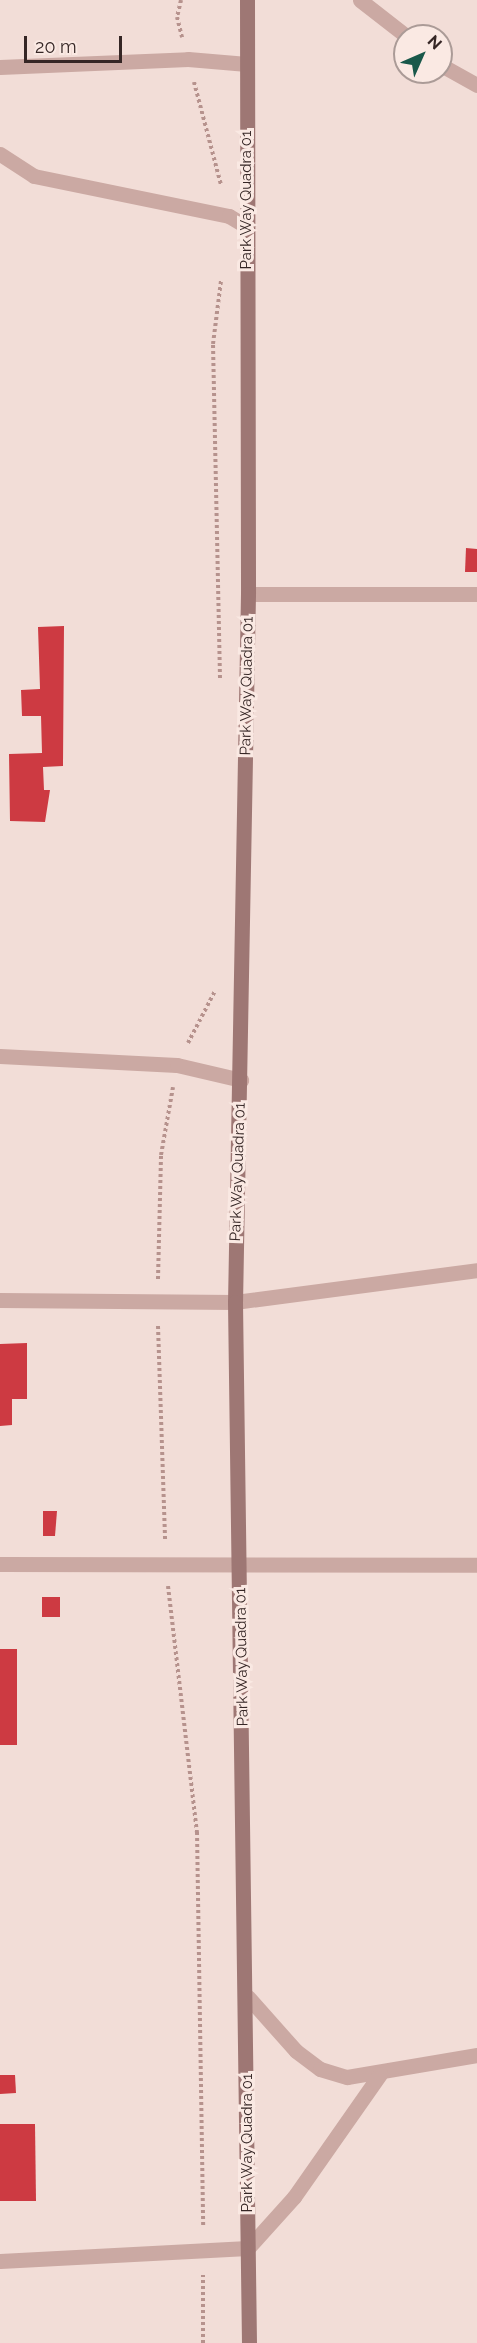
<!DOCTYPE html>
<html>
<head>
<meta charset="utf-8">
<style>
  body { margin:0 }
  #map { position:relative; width:477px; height:2343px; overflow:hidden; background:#f2ddd7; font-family:Raleway,sans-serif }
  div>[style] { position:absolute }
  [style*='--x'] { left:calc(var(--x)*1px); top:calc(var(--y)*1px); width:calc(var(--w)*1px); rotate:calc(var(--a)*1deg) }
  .building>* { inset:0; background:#cd3a42 }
  .path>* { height:4px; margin-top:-2px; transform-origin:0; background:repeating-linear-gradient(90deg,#b6928d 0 3px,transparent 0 6px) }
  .street>* { height:15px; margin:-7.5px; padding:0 7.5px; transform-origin:7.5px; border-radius:7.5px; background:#cba9a3 }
  .secondary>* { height:15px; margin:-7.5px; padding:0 7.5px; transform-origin:7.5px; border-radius:7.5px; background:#9e7774 }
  span { translate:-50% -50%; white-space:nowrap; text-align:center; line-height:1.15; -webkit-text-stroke:6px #fae9e3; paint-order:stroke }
  .street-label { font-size:15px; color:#352625 }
  .north { position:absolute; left:393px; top:24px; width:60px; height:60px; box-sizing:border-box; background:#fae9e3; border:2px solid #ab9b97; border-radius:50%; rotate:45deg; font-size:16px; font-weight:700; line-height:24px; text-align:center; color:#352625 }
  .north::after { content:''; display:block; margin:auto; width:21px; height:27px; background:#19584a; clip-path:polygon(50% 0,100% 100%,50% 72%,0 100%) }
  .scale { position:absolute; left:24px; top:36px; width:98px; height:27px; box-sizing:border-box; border:3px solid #352625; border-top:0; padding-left:8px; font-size:18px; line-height:21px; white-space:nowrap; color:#352625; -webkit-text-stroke:4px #fae9e3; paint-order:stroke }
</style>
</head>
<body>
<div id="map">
  <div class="building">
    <div style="clip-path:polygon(466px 548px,477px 549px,477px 572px,465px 572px)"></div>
    <div style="clip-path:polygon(64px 626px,63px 766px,43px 767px,44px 790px,50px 790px,45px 822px,10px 821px,9px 754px,42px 753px,41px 716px,22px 716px,21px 690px,40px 689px,38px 627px)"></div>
    <div style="clip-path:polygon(27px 1343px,27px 1399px,12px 1399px,12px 1425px,0 1426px,0 1344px)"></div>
    <div style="clip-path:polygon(43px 1511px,57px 1511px,55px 1536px,43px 1536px)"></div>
    <div style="clip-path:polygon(42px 1597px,60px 1597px,60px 1617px,42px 1617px)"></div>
    <div style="clip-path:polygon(0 1649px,17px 1649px,17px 1745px,0 1745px)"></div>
    <div style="clip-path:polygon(0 2075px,15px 2075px,16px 2093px,0 2094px)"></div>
    <div style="clip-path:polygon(0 2124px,35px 2124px,36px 2201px,0 2201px)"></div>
  </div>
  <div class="path">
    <div style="--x:181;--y:0;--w:17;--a:103"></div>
    <div style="--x:177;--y:17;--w:21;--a:76"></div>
    <div style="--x:194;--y:82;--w:106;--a:75.3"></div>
    <div style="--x:220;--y:678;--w:334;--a:-91.2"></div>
    <div style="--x:213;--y:344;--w:64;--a:-82.8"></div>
    <div style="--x:188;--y:1043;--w:59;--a:-62.6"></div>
    <div style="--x:158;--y:1279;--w:124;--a:-88.6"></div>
    <div style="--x:161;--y:1155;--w:69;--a:-80"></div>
    <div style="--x:158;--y:1326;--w:214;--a:88.1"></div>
    <div style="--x:168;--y:1586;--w:248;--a:83.3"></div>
    <div style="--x:197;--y:1832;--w:396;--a:89.1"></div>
    <div style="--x:203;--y:2343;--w:68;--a:-90"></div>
  </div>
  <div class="street">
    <div style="--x:360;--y:0;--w:58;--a:38"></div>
    <div style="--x:441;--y:65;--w:41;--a:29.1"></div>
    <div style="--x:0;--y:67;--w:188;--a:-2.4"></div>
    <div style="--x:188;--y:59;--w:59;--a:4.8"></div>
    <div style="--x:0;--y:154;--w:40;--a:32.9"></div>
    <div style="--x:34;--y:176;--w:199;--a:11.6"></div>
    <div style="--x:229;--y:216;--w:21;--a:31"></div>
    <div style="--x:248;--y:594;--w:229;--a:0"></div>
    <div style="--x:0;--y:1056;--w:177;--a:2.9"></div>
    <div style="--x:177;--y:1065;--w:66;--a:13.2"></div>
    <div style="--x:0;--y:1300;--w:235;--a:0.5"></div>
    <div style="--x:235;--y:1302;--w:244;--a:-7.5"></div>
    <div style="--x:0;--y:1564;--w:477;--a:0.1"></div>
    <div style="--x:248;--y:1997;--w:72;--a:48.4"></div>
    <div style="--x:296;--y:2051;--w:30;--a:37"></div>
    <div style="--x:320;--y:2069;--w:28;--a:17"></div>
    <div style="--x:347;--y:2077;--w:132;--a:-9.6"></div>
    <div style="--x:0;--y:2261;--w:248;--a:-3"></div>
    <div style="--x:248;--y:2248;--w:69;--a:-48"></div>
    <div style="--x:294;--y:2197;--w:150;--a:-55"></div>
  </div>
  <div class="secondary">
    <div style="--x:247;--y:0;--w:594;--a:89.9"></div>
    <div style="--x:248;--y:594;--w:708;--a:91.05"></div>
    <div style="--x:235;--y:1302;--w:1041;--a:89.23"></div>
  </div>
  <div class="street-label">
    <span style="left:247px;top:200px;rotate:-90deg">Park Way Quadra 01</span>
    <span style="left:247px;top:686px;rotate:-89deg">Park Way Quadra 01</span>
    <span style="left:238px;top:1172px;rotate:-88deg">Park Way Quadra 01</span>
    <span style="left:242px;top:1657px;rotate:-91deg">Park Way Quadra 01</span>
    <span style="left:248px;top:2143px;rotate:-90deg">Park Way Quadra 01</span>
  </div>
  <div class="north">N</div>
  <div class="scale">20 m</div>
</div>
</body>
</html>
